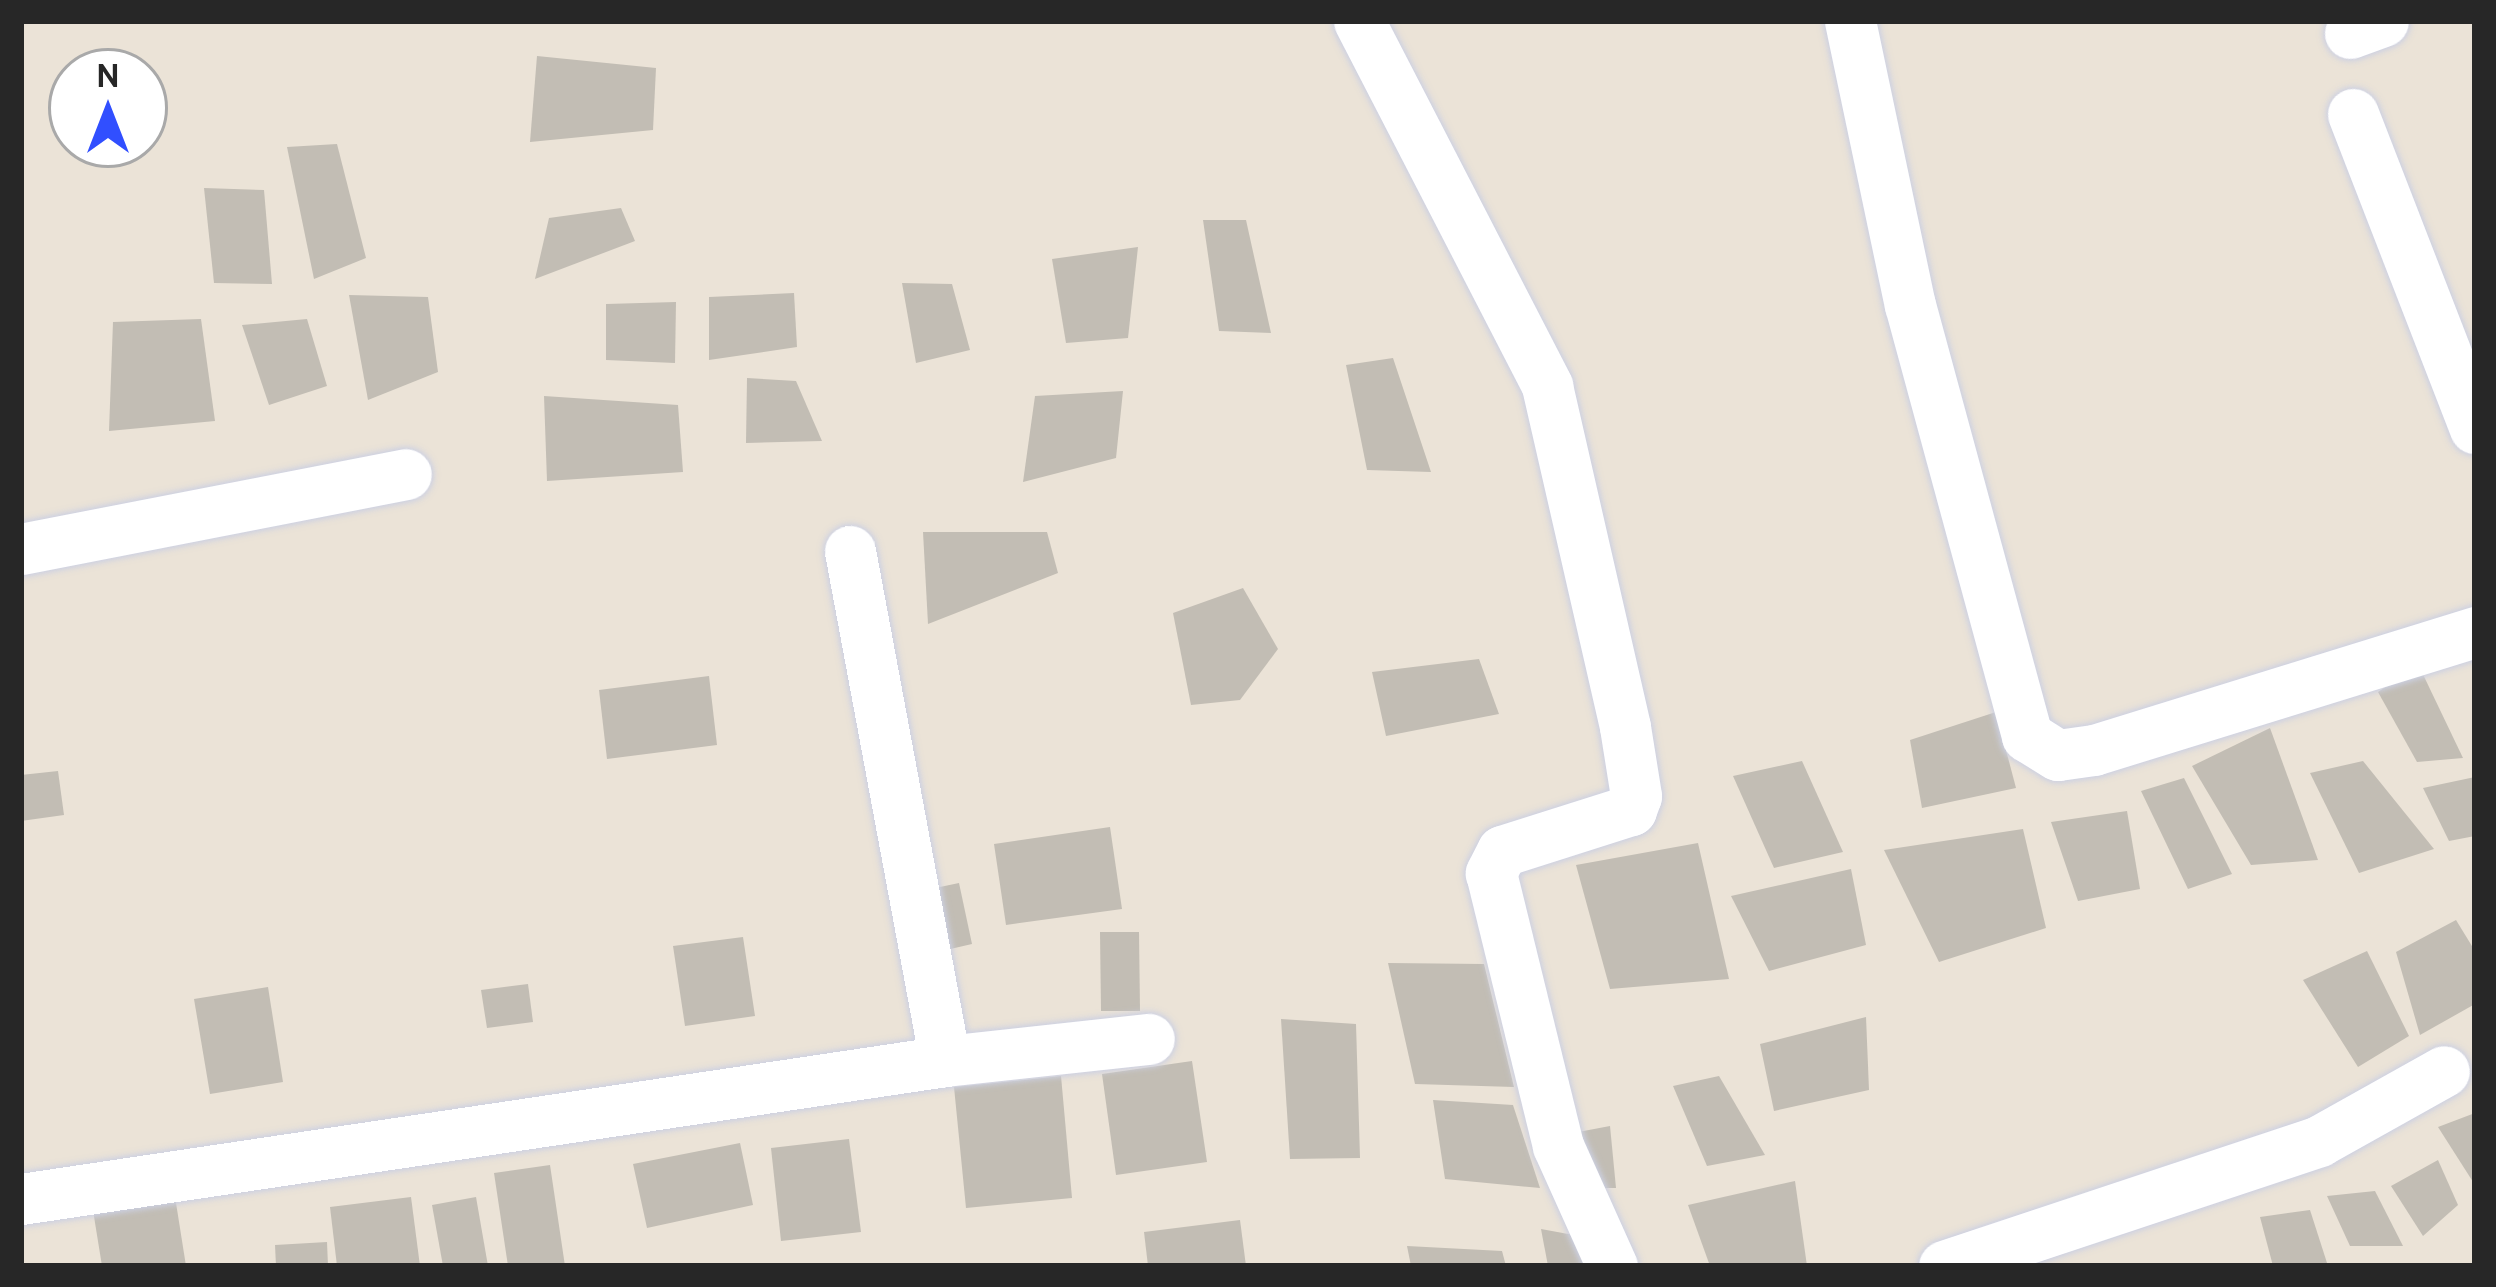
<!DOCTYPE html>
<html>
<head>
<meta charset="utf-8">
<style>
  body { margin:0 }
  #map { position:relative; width:2496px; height:1287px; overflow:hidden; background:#ebe3d7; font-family:Cabin,sans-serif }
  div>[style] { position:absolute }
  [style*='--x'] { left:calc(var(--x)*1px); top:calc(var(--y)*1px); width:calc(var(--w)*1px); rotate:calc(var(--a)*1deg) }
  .building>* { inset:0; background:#c2bdb4 }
  .roads { filter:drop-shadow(0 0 3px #ccd0e2) drop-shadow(0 0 3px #ccd0e2) }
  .minor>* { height:51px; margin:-25.5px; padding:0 25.5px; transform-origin:25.5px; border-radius:25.5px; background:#fff }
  span { translate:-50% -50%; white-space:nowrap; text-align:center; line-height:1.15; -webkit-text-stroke:9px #fff; paint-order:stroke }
  .frame { position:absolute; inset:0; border:24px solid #272727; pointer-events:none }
  .north { position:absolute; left:48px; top:48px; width:120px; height:120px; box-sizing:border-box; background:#fff; border:3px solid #a9a9a9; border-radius:50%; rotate:0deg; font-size:33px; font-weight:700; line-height:48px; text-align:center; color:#272727 }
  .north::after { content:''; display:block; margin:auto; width:42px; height:54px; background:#314fff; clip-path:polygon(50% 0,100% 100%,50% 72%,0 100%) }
</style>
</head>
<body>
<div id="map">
  <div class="building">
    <div style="clip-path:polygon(537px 56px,656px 68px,653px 130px,530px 142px)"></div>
    <div style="clip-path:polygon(337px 144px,366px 258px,314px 279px,287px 147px)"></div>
    <div style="clip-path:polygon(204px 188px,264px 190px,272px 284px,214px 283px)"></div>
    <div style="clip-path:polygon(621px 208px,635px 241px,535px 279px,549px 218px)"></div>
    <div style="clip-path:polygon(1203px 220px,1246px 220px,1271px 333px,1219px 331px)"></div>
    <div style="clip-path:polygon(1138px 247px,1128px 338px,1066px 343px,1052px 259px)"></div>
    <div style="clip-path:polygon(902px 283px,952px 284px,970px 350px,916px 363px)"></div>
    <div style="clip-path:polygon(794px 293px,797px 347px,709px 360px,709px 297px)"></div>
    <div style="clip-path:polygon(349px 295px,428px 297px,438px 372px,368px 400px)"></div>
    <div style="clip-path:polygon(676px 302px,675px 363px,606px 360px,606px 304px)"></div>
    <div style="clip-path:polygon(201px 319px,215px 421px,109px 431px,113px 322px)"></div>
    <div style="clip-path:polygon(307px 319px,327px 386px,269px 405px,242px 325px)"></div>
    <div style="clip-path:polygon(1393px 358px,1431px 472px,1367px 470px,1346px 365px)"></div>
    <div style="clip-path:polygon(747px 378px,796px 381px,822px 441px,746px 443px)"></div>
    <div style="clip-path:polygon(1123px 391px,1116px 458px,1023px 482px,1035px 396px)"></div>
    <div style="clip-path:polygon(544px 396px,678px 405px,683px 472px,547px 481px)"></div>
    <div style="clip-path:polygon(923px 532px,1047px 532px,1058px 573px,928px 624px)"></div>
    <div style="clip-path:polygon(1243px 588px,1278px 649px,1240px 700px,1191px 705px,1173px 613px)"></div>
    <div style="clip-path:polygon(1479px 659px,1499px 714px,1386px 736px,1372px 672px)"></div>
    <div style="clip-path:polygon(2418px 664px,2463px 758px,2417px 762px,2378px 692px)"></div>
    <div style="clip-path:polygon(709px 676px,717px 745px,607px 759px,599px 690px)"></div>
    <div style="clip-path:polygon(1996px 712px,2016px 788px,1922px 808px,1910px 740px)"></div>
    <div style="clip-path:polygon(2270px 728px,2318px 860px,2251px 865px,2192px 766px)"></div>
    <div style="clip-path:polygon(1802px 761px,1843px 852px,1774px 868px,1733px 776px)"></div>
    <div style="clip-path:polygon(2363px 761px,2434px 849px,2359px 873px,2310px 773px)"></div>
    <div style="clip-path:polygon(58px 771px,64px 815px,21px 821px,21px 775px)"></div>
    <div style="clip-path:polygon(2475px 777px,2475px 836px,2449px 841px,2423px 788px)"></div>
    <div style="clip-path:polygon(2184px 778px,2232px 874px,2188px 889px,2141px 791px)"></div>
    <div style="clip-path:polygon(2127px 811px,2140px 889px,2078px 901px,2051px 822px)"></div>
    <div style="clip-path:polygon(1110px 827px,1122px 909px,1006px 925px,994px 844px)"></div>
    <div style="clip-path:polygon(2023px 829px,2046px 928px,1939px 962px,1884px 850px)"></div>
    <div style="clip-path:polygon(1698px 843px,1729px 979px,1610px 989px,1576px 865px)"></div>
    <div style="clip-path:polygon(1851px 869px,1866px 945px,1769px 971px,1731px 896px)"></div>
    <div style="clip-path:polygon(959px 883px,972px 944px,933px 953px,921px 891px)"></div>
    <div style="clip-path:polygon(2456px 920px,2475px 951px,2475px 1004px,2420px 1035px,2396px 952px)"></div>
    <div style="clip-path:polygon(1100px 932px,1139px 932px,1140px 1011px,1101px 1011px)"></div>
    <div style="clip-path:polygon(743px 937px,755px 1016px,685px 1026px,673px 946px)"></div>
    <div style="clip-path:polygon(2367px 951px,2409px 1036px,2358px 1067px,2303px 980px)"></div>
    <div style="clip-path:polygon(1388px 963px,1484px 964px,1514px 1087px,1415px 1084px)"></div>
    <div style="clip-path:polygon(528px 984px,533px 1022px,487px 1028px,481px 990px)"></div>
    <div style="clip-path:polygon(268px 987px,283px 1082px,210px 1094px,194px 999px)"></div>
    <div style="clip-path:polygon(1866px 1017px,1869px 1090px,1774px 1111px,1760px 1044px)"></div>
    <div style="clip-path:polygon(1281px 1019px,1356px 1024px,1360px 1158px,1290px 1159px)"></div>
    <div style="clip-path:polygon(1192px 1061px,1207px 1162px,1116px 1175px,1102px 1074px)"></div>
    <div style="clip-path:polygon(1061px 1076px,1072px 1198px,966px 1208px,954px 1087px)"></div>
    <div style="clip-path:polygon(1719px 1076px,1765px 1155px,1707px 1166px,1673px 1086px)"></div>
    <div style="clip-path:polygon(1433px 1100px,1513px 1105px,1540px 1188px,1445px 1179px)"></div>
    <div style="clip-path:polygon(2475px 1113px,2475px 1185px,2438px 1127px)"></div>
    <div style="clip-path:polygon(1610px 1126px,1616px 1188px,1592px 1188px,1573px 1133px)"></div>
    <div style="clip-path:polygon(849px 1139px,861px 1232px,781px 1241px,771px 1148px)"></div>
    <div style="clip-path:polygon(740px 1143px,753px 1205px,647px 1228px,633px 1164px)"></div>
    <div style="clip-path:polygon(2438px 1160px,2458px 1205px,2423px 1236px,2391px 1186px)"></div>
    <div style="clip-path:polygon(550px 1165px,565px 1266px,508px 1266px,494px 1173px)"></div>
    <div style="clip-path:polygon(1795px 1181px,1807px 1266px,1710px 1266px,1688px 1205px)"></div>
    <div style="clip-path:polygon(173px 1184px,186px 1266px,102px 1266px,91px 1198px)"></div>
    <div style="clip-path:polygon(2375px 1191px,2403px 1246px,2350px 1246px,2327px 1196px)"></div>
    <div style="clip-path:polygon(411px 1197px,420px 1266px,337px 1266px,330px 1207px)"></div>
    <div style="clip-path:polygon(476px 1197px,488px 1266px,443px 1266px,432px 1205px)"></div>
    <div style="clip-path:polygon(2310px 1210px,2328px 1266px,2273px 1266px,2260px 1217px)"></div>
    <div style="clip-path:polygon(1240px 1220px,1246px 1266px,1148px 1266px,1144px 1232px)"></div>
    <div style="clip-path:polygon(1541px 1229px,1579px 1236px,1588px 1266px,1548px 1266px)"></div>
    <div style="clip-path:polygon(327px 1242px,328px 1266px,276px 1266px,275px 1245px)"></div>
    <div style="clip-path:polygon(1407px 1246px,1502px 1251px,1506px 1266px,1411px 1266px)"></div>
  </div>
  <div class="roads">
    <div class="minor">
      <div style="--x:1359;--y:21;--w:411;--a:62.7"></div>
      <div style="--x:1547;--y:386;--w:350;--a:77.1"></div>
      <div style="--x:1625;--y:727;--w:70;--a:80.9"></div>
      <div style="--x:1636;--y:796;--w:15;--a:110"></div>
      <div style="--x:1631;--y:810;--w:135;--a:162.4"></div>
      <div style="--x:1502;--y:851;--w:25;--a:117"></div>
      <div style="--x:1491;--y:873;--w:281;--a:76.2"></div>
      <div style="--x:1558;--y:1146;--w:132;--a:65.8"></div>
      <div style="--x:1850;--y:21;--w:290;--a:78.1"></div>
      <div style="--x:1910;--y:305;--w:447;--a:74.8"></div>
      <div style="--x:2027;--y:736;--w:36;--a:32"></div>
      <div style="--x:2058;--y:755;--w:36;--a:-8"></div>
      <div style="--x:2094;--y:750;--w:399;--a:-17.2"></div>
      <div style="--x:2350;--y:33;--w:35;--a:-20"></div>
      <div style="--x:2353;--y:114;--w:337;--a:68.8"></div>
      <div style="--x:21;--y:549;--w:392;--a:-11"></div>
      <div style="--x:850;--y:551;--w:519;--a:79.45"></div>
      <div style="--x:21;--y:1199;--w:934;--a:-8.49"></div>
      <div style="--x:945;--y:1061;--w:205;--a:-6.2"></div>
      <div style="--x:1944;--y:1266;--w:395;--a:-18.4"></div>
      <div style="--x:2319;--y:1141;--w:143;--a:-29.2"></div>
    </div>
  </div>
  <div class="frame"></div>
  <div class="north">N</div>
</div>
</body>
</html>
